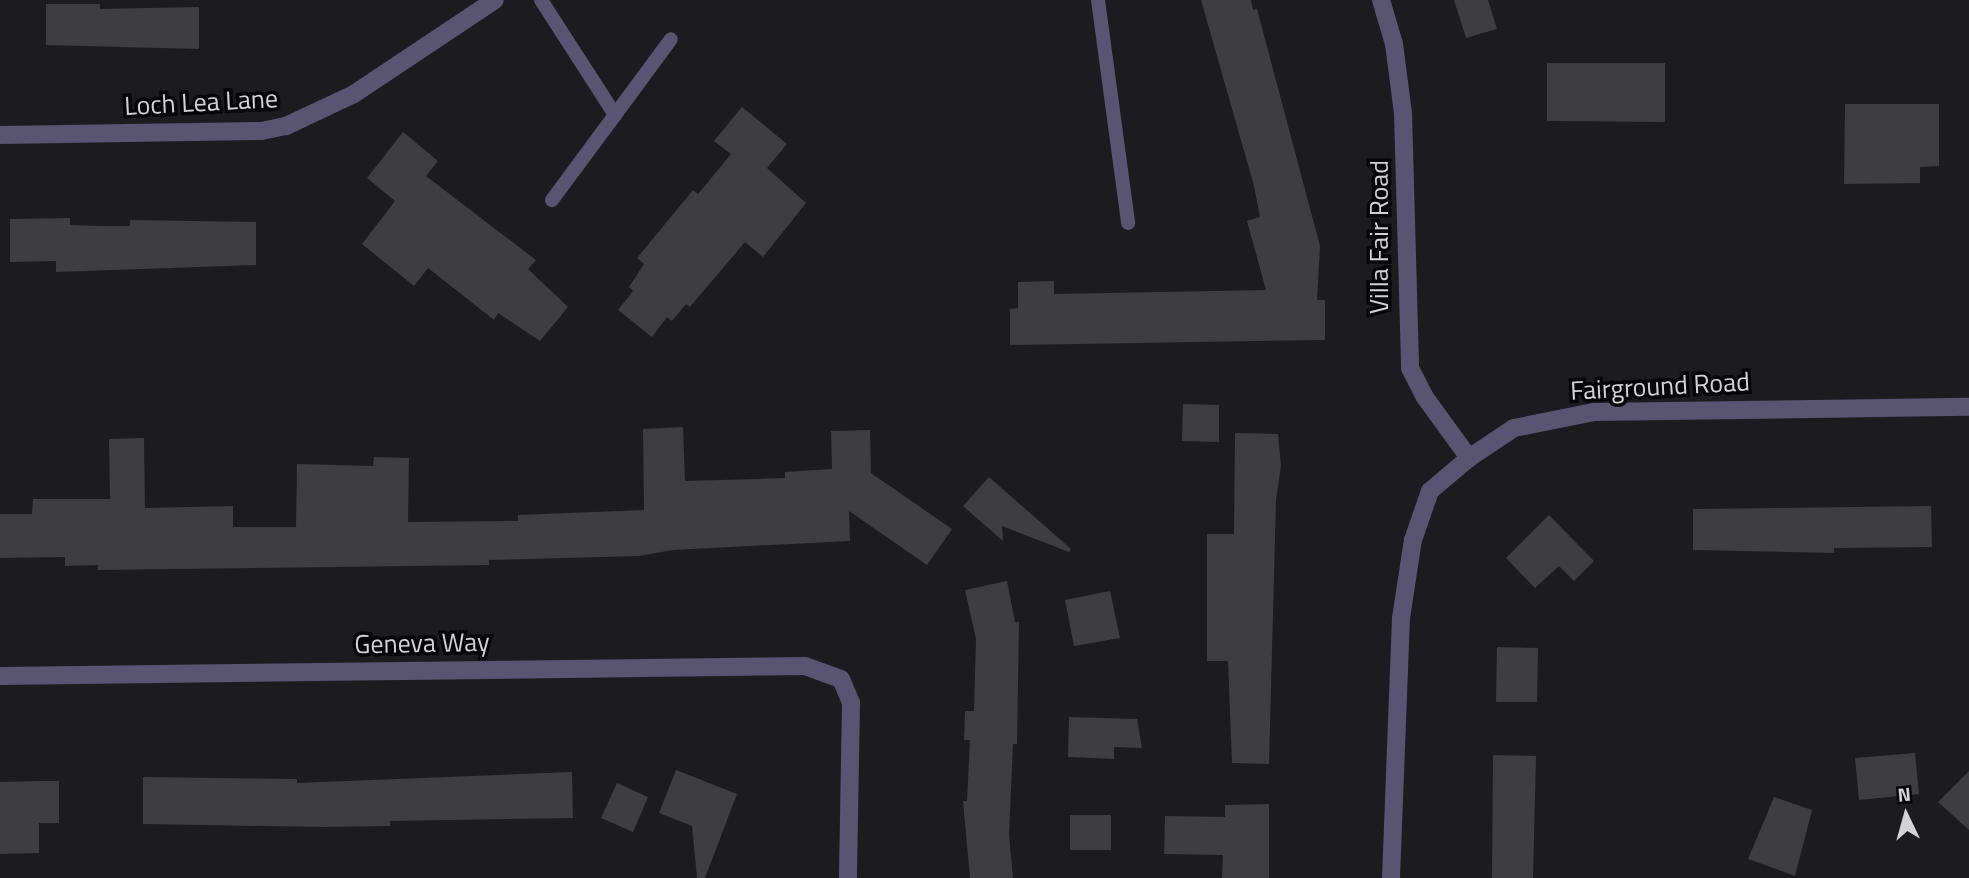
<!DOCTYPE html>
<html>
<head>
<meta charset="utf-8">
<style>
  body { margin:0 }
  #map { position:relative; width:1969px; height:878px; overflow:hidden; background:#1c1b20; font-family:"Titillium Web",sans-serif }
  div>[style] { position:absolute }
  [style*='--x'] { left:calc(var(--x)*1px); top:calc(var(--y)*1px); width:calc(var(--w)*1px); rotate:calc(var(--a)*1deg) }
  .building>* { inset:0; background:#3d3d42 }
  .lane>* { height:14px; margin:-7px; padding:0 7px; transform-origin:7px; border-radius:7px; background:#585472 }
  .street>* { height:18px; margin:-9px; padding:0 9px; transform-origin:9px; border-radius:9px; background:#585472 }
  span { translate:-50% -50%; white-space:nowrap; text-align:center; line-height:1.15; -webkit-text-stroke:7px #060608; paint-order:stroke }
  .street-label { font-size:26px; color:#d3d3d6 }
  .north { position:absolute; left:1871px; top:780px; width:70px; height:70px; -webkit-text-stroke:5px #060608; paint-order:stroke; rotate:355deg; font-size:19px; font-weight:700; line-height:28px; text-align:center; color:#d3d3d6 }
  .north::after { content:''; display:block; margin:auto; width:24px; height:32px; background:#d3d3d6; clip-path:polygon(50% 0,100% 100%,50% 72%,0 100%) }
</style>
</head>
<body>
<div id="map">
  <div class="building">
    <div style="clip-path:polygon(1201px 0,1251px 0,1253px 10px,1257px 9px,1320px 246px,1317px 300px,1325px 300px,1325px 340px,1010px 345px,1010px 309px,1018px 308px,1018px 282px,1054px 281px,1054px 294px,1266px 290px,1247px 221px,1260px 217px,1254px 186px)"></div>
    <div style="clip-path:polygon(1454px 0,1488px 0,1497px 29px,1466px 38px)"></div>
    <div style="clip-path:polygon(46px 4px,100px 4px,100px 9px,199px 7px,199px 49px,46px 45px)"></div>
    <div style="clip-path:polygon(1547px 63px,1665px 63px,1665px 122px,1547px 121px)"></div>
    <div style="clip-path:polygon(1845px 104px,1939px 104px,1939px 166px,1920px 167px,1920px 183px,1844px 184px)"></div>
    <div style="clip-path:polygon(742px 107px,787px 144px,767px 168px,806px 203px,763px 257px,745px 242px,690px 307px,686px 304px,672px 321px,667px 317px,652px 337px,618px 310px,633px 291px,629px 287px,644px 264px,637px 258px,693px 190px,698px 194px,731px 154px,714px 141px)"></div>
    <div style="clip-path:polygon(403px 132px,438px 161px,426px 176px,536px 260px,528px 269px,568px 307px,540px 341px,498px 313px,494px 320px,428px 268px,414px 286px,362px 244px,395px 201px,367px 178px)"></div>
    <div style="clip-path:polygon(70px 218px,70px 225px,100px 226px,130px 226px,130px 220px,256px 222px,256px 265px,56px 272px,56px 261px,10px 262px,10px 219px)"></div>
    <div style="clip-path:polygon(1183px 404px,1219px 405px,1219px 442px,1182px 441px)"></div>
    <div style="clip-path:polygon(683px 427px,685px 481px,785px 478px,785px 472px,832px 469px,831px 431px,870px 430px,871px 473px,952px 529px,927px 565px,849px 511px,850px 541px,673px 550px,639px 556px,489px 560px,489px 565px,98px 570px,98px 565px,65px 566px,65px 557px,0 558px,0 514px,32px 514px,33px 499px,110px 499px,109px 439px,144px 438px,145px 508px,233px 506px,233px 527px,296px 527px,297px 464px,373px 466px,374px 457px,409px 458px,408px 522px,518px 521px,518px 515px,644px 510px,643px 429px)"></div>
    <div style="clip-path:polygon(1235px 433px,1278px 434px,1281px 466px,1276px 500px,1269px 764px,1232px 763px,1228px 661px,1207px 661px,1207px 534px,1234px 534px)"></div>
    <div style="clip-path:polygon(989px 477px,1071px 549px,1069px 552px,1002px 526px,1003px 541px,963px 506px)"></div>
    <div style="clip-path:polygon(1931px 506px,1932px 547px,1834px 548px,1834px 553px,1693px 550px,1693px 509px)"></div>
    <div style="clip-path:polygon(1549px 515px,1594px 561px,1574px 581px,1559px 566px,1535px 588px,1506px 558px)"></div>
    <div style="clip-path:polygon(1007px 581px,1015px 622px,1019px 622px,1017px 744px,1013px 744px,1009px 835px,1013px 878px,970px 878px,963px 801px,967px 801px,970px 740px,964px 740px,965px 711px,974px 711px,976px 639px,965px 590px)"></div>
    <div style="clip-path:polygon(1110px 591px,1120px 638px,1074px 646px,1065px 600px)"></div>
    <div style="clip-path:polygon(1497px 647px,1538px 648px,1537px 702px,1496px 702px)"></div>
    <div style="clip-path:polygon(1069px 717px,1137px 719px,1142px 748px,1114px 747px,1114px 759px,1068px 757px)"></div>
    <div style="clip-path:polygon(1915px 753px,1919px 794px,1859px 800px,1855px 758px)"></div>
    <div style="clip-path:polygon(1493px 755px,1536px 756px,1533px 878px,1492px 878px)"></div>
    <div style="clip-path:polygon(676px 770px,737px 794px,705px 878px,697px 878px,692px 826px,659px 813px)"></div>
    <div style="clip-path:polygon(1969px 771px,1969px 830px,1938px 802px)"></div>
    <div style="clip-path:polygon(572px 772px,573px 818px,390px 821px,390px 826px,322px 827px,143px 824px,143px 777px,297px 779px,297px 783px)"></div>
    <div style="clip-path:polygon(40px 781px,59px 781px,59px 823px,39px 823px,39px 853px,0 854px,0 782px)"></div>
    <div style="clip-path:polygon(617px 783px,648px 797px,633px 832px,601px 818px)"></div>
    <div style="clip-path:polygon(1774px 797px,1812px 810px,1795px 876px,1748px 859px)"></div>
    <div style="clip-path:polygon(1269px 804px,1269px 878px,1222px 878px,1223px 855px,1164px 854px,1165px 816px,1225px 817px,1225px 805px)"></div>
    <div style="clip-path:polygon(1070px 815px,1111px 815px,1111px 850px,1070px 850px)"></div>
  </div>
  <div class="lane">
    <div style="--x:541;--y:0;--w:137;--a:57.2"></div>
    <div style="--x:615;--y:115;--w:106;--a:126.5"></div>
    <div style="--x:1098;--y:0;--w:225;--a:82.3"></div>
    <div style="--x:615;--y:115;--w:94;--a:-53.6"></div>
  </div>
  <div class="street">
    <div style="--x:1381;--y:0;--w:46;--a:73.5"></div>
    <div style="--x:1394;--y:44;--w:70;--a:82.6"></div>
    <div style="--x:1403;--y:113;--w:255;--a:88.4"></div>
    <div style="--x:1410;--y:368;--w:31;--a:63"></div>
    <div style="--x:1424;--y:396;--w:77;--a:54"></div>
    <div style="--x:0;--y:135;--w:262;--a:-0.9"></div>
    <div style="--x:262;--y:131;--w:25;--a:-12"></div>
    <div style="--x:286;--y:126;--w:75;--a:-25.2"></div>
    <div style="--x:354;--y:94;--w:169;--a:-33.7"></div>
    <div style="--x:0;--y:676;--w:805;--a:-0.71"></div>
    <div style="--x:805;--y:666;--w:38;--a:20"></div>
    <div style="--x:841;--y:679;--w:26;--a:67"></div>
    <div style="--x:851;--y:703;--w:175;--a:91"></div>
    <div style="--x:1391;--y:878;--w:260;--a:-87.8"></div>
    <div style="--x:1401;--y:618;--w:79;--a:-81.3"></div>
    <div style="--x:1413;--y:540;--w:52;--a:-70.9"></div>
    <div style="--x:1430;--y:491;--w:51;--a:-40.2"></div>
    <div style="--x:1469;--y:458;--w:54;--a:-33.7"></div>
    <div style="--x:1514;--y:428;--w:82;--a:-11.3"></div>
    <div style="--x:1594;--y:412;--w:375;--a:-0.8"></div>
  </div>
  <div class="street-label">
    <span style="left:201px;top:102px;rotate:-3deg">Loch Lea Lane</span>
    <span style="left:1379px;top:237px;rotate:-90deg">Villa Fair Road</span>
    <span style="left:1660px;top:386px;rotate:-3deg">Fairground Road</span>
    <span style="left:422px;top:643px;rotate:-1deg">Geneva Way</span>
  </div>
  <div class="north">N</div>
</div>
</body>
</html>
